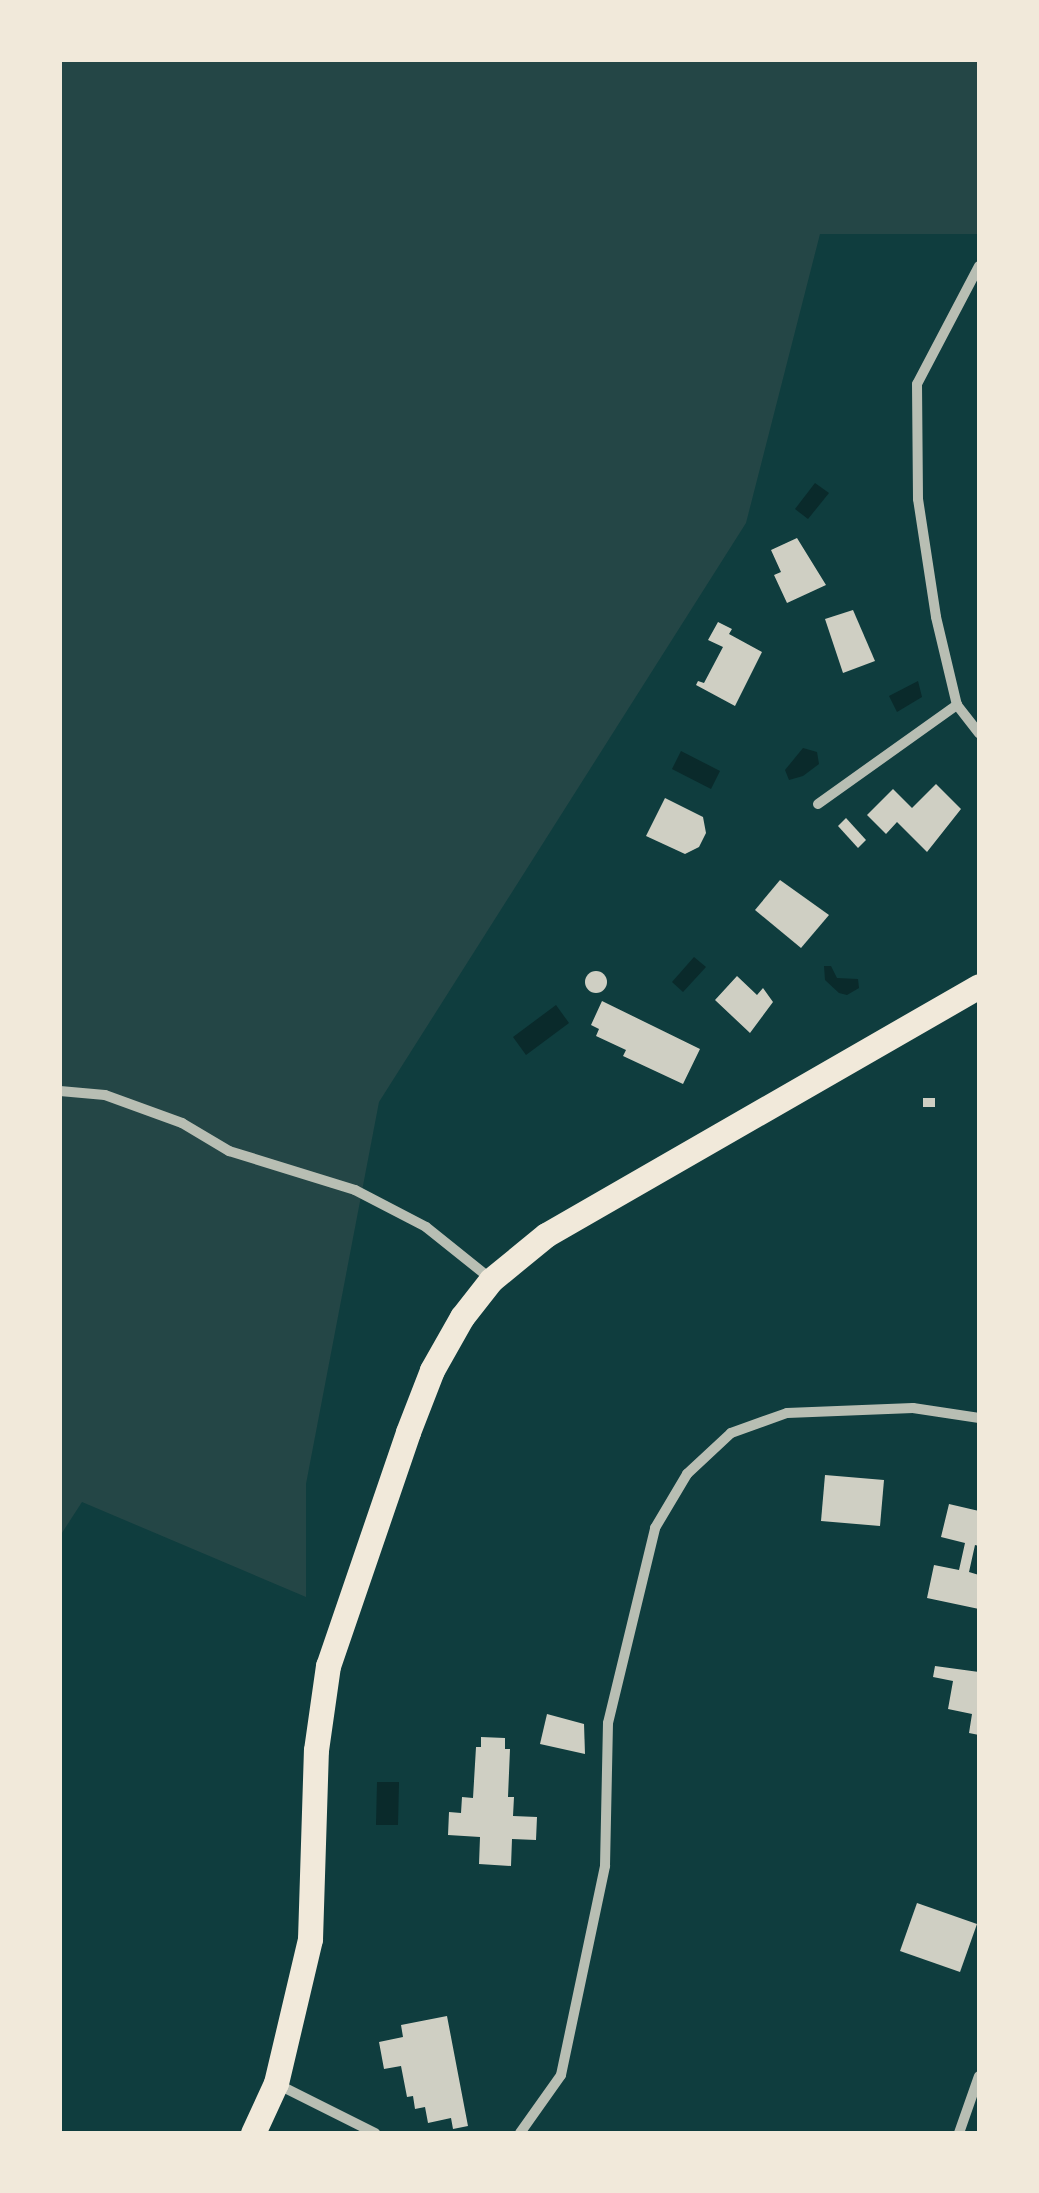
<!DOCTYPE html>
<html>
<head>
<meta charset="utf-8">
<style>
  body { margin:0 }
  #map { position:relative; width:1039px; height:2193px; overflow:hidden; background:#0f3d3e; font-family:"Golos Text",sans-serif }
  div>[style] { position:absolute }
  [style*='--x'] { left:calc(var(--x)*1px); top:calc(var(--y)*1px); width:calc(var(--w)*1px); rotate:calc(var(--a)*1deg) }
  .green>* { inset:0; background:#244646 }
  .water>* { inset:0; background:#0a2a2b }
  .building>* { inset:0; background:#cfcfc3 }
  .round { border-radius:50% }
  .minor>* { height:10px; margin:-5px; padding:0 5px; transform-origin:5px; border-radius:5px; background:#b8beb3 }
  .primary>* { height:25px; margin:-12.5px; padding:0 12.5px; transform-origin:12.5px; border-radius:12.5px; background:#f1e9da }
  span { translate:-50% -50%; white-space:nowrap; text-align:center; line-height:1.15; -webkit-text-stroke:8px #f1e9da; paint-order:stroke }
  .frame { position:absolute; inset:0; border:62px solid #f1e9da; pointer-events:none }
</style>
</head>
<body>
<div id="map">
  <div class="green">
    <div style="clip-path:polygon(60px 60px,979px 60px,979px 234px,820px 234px,746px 523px,379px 1102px,306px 1484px,306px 1597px,82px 1502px,60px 1536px)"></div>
  </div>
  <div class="water">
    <div style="clip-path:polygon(815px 483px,829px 493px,808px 519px,795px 509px)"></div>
    <div style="clip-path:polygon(918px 681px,922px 697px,897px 712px,889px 696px)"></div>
    <div style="clip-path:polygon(803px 748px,817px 752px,819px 764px,803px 776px,789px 780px,785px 770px)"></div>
    <div style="clip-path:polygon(681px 751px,720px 771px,711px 789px,672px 769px)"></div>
    <div style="clip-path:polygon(694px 957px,706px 967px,683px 992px,672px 982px)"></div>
    <div style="clip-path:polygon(824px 966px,831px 966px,837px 978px,858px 979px,859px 988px,847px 995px,839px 993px,825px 980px)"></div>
    <div style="clip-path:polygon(556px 1005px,569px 1023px,526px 1055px,513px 1037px)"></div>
    <div style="clip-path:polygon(377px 1782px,399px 1782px,398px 1825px,376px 1825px)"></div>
  </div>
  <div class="building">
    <div style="clip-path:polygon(797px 538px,826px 585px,787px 603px,774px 575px,781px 572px,771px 550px)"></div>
    <div style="clip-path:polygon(853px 610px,875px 661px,843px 673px,825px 619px)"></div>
    <div style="clip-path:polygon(718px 622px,732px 629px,729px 634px,762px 652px,735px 706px,696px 685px,698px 681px,704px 683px,723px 647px,708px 640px)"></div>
    <div style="clip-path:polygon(936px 784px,961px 809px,927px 852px,897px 822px,886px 834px,867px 815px,893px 789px,912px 808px)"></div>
    <div style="clip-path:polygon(665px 798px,703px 817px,706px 833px,699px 847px,685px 854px,646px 836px)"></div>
    <div style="clip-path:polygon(846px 818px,866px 840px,858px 848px,838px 826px)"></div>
    <div style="clip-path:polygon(780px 880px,829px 915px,801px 948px,755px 910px)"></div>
    <div class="round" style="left:585px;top:971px;width:22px;height:22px"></div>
    <div style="clip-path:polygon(737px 976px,757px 995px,763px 988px,773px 1002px,750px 1033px,715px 1000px)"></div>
    <div style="clip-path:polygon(602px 1001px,700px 1049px,683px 1084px,623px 1056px,626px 1050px,596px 1036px,599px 1029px,591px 1025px)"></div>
    <div style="clip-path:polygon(923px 1098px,935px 1098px,935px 1107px,923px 1107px)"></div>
    <div style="clip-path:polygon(825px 1475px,884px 1480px,880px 1526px,821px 1521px)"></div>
    <div style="clip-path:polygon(949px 1504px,979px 1511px,979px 1546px,975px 1545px,969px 1572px,979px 1575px,979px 1609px,927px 1598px,934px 1565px,959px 1570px,965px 1543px,941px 1537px)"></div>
    <div style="clip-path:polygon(935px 1666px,979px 1672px,979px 1735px,969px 1733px,972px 1714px,948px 1709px,953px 1681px,933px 1677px)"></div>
    <div style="clip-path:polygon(547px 1714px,584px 1724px,585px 1754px,540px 1744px)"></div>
    <div style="clip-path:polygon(481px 1737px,505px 1738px,505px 1749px,510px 1749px,508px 1797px,514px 1797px,513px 1816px,537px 1817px,536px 1840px,512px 1839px,511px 1866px,479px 1864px,480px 1837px,448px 1835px,449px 1812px,461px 1813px,462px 1797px,473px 1798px,476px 1747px,481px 1747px)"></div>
    <div style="clip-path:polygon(917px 1903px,977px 1924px,960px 1972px,900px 1951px)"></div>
    <div style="clip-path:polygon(447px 2016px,468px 2126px,453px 2129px,451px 2118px,428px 2123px,425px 2107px,415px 2109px,413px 2096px,407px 2097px,401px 2066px,384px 2069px,379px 2042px,403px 2037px,401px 2025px)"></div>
  </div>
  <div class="minor">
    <div style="--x:979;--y:266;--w:133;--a:117.7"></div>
    <div style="--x:917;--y:384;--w:115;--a:89.5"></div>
    <div style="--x:918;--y:499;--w:119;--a:81.3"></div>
    <div style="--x:936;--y:617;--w:90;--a:76.6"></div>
    <div style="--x:957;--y:705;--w:36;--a:52"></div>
    <div style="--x:818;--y:804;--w:171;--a:-35.5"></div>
    <div style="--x:60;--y:1091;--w:45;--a:5.1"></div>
    <div style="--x:105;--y:1095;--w:82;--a:20"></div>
    <div style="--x:182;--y:1123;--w:55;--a:30.8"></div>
    <div style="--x:229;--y:1151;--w:132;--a:17.2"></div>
    <div style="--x:355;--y:1190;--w:80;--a:27.5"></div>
    <div style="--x:426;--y:1227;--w:83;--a:38.7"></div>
    <div style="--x:277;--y:2084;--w:110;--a:26.6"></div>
    <div style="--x:520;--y:2133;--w:71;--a:-54.7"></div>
    <div style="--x:561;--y:2075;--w:214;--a:-78.1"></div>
    <div style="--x:605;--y:1866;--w:143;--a:-88.8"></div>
    <div style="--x:608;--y:1723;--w:201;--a:-76.4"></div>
    <div style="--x:655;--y:1528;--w:63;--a:-59.3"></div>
    <div style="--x:687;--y:1474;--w:60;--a:-43"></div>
    <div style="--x:731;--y:1433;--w:59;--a:-19.7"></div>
    <div style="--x:787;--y:1413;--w:126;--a:-2.3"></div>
    <div style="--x:913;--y:1408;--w:67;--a:8.6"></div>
    <div style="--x:959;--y:2133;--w:60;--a:-70.7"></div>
  </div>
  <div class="primary">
    <div style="--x:253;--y:2133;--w:55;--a:-65.3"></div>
    <div style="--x:276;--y:2083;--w:148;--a:-76.7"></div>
    <div style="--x:310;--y:1939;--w:189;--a:-88.2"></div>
    <div style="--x:316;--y:1750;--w:85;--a:-81.9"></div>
    <div style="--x:328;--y:1666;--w:247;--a:-71.1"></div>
    <div style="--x:408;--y:1432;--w:66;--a:-68.8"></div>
    <div style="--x:432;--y:1370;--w:61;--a:-60.5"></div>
    <div style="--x:462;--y:1317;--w:47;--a:-51.9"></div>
    <div style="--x:491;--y:1280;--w:71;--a:-39.3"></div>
    <div style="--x:546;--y:1235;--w:499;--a:-29.9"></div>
  </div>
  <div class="frame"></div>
</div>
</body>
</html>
